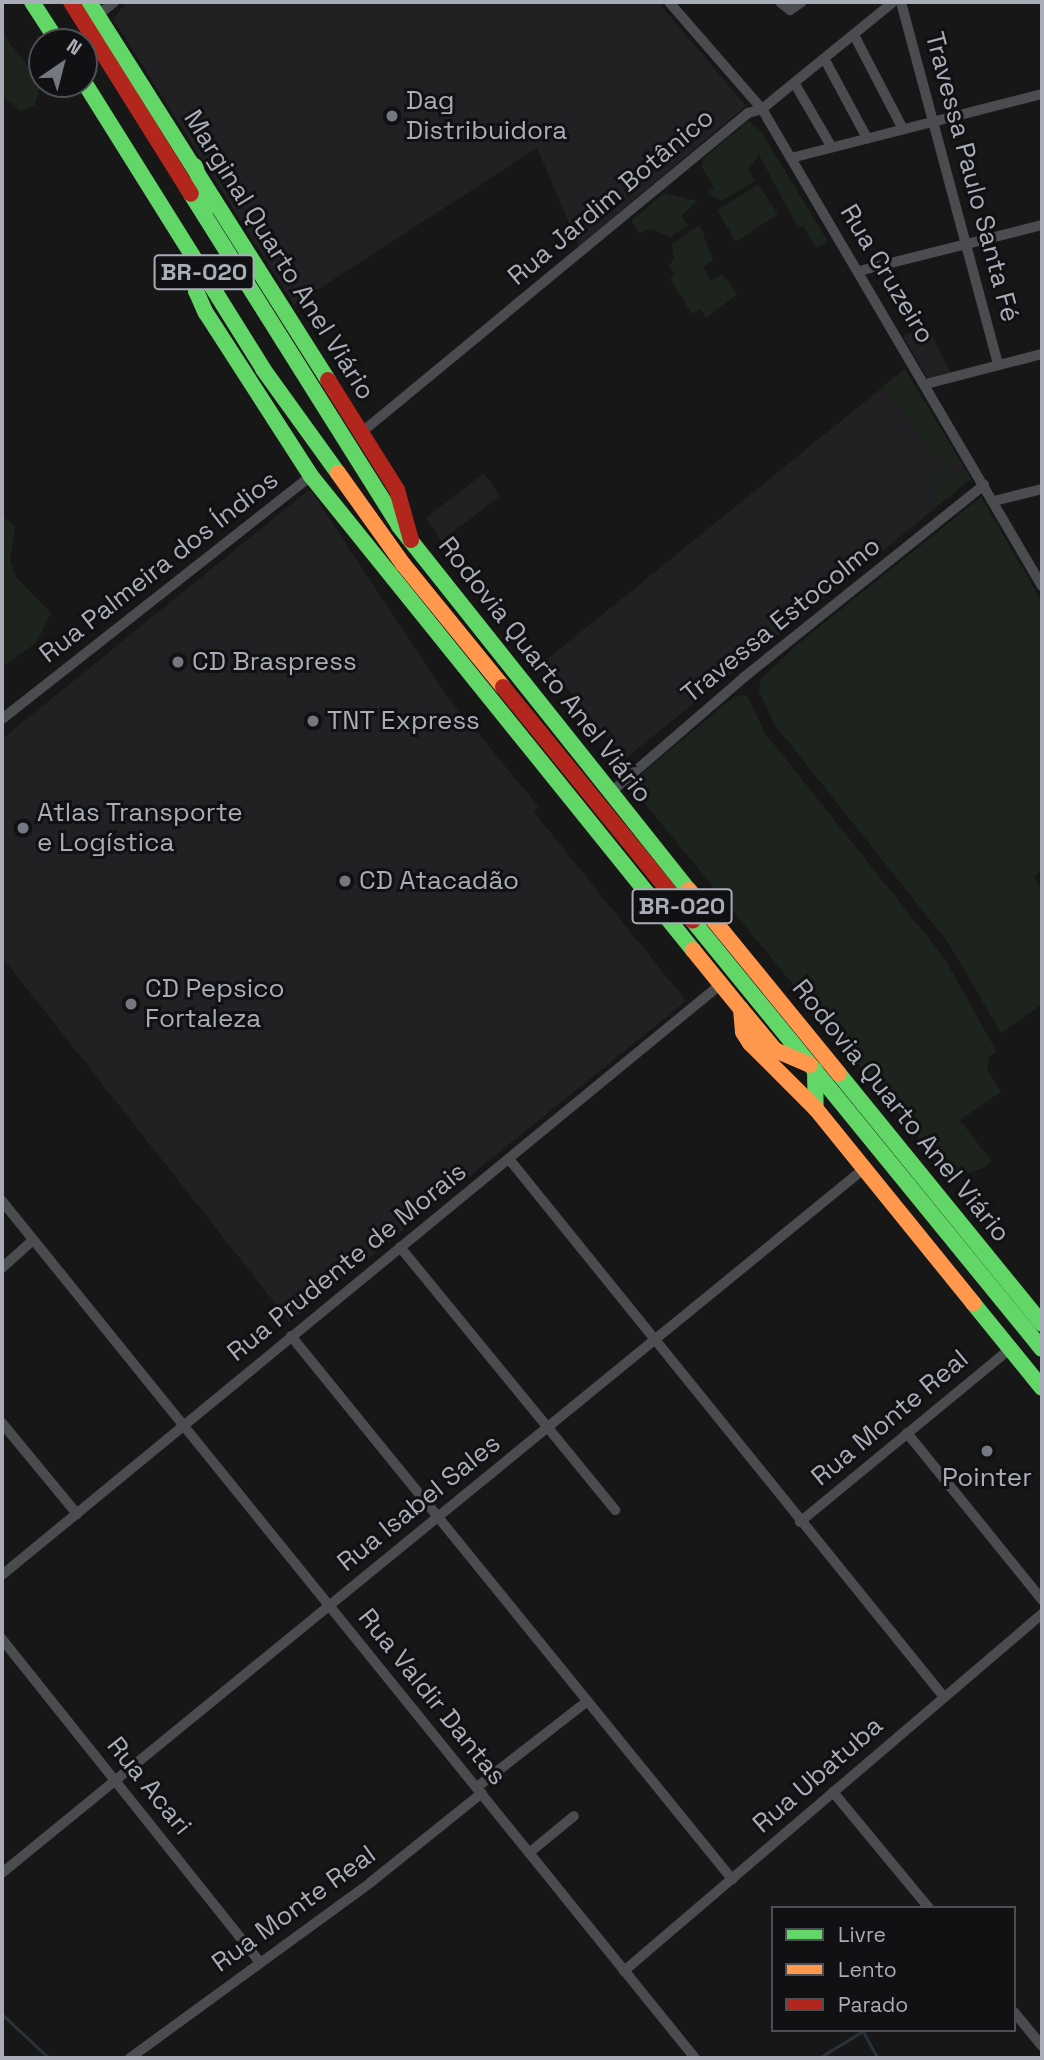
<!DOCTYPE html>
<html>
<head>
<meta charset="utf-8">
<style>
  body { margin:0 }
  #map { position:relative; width:1044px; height:2060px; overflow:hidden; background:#171717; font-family:"Space Grotesk",sans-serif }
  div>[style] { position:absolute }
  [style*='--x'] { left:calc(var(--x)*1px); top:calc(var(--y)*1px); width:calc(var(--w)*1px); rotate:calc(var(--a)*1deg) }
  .built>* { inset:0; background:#212123 }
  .green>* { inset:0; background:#1d241e }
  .stream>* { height:2.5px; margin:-1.25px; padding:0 1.25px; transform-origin:1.25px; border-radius:1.25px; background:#2a3239 }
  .street>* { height:10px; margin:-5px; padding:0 5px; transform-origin:5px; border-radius:5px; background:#4b4c50 }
  .fast>* { height:16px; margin:-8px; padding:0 8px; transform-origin:8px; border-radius:8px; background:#63d668 }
  .slow>* { height:16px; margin:-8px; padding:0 8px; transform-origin:8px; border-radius:8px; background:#ff974d }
  .jam>* { height:16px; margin:-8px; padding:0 8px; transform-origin:8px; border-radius:8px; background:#b3261e }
  .dots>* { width:19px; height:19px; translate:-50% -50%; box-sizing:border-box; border:4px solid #111113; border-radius:50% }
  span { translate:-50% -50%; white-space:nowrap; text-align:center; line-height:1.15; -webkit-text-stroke:6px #111113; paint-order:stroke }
  .shield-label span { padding:2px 5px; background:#111113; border:2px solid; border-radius:5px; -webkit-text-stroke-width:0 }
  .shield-label { font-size:24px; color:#a8adb8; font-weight:700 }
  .poi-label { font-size:26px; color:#a8adb8 }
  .left { translate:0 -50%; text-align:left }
  .street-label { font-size:26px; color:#a8adb8 }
  .frame { position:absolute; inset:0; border:4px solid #a8adb8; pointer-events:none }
  .legend { position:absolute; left:771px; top:1906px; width:245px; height:126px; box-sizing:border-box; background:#111113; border:2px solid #4d4f55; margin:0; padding:9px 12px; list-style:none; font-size:21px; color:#a8adb8 }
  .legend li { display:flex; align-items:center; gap:14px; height:35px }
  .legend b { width:35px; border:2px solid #4d4f55 }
  .north { position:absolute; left:28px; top:28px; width:70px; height:70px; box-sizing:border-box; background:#111113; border:2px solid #4d4f55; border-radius:50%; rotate:35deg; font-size:19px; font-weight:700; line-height:28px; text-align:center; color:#a8adb8 }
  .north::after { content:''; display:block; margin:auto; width:24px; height:32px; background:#757880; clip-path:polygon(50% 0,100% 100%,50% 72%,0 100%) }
</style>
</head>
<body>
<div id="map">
  <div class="built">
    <div style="clip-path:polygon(127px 2px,658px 2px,746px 106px,579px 246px,537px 148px,294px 305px,113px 19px)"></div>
    <div style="clip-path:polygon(927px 326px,951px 373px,928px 379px,903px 336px)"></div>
    <div style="clip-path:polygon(905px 369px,971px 479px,625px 759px,545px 661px)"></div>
    <div style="clip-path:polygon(484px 473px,500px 496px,441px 541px,426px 518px)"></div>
    <div style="clip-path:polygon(310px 489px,446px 695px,539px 807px,534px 812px,686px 1001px,290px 1322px,2px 957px,2px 739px)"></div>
  </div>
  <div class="green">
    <div style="clip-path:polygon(2px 33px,41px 83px,35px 105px,20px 111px,2px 95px)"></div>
    <div style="clip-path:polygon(748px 121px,761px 131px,828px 242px,816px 248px,803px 226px,798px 228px,759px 155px,748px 170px,755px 181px,721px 201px,707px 193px,714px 188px,702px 167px,703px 159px)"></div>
    <div style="clip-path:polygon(758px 185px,778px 214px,736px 242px,717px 210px)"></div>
    <div style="clip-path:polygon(664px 193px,697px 201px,681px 216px,688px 225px,670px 237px,652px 229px,639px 233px,631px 221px)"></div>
    <div style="clip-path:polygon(700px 225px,713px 260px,703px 267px,712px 281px,722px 274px,737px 294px,706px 318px,700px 309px,692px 314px,670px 279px,675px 275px,669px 266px,674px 258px,672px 244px)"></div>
    <div style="clip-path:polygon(905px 369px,959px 459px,927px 489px,923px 484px,943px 466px,883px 386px)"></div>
    <div style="clip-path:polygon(966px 471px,971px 479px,936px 507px,933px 492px,958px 472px)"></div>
    <div style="clip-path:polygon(981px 497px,1042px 602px,1042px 870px,1034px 877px,1042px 889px,1042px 1004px,1001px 1033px,949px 944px,775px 725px,759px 692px,760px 680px,798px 644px)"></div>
    <div style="clip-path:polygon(3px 516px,15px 527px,10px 560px,16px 577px,51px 613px,36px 643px,2px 667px)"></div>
    <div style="clip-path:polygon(827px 596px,727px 677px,714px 682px,715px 667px,785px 612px)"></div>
    <div style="clip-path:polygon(747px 695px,765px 733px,945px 959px,997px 1052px,989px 1057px,987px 1069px,1001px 1092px,960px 1120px,992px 1162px,983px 1168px,969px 1173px,952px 1170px,930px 1152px,629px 784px,735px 696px)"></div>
  </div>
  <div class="stream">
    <div style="--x:2;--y:2014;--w:64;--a:43.1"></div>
    <div style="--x:819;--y:2058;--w:52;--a:-31.5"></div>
    <div style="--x:863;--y:2031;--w:31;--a:61"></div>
  </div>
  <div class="street">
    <div style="--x:669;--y:2;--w:142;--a:49"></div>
    <div style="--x:762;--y:109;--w:553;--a:59.59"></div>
    <div style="--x:780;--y:2;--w:13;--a:39"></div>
    <div style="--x:790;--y:10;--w:14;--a:-34"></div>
    <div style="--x:901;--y:2;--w:376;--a:75"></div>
    <div style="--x:98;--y:15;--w:21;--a:-39"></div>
    <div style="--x:854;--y:35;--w:106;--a:62.5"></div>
    <div style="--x:825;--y:60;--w:89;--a:61.7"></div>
    <div style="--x:795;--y:84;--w:72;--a:59.9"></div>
    <div style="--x:791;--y:158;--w:259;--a:-14.3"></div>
    <div style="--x:859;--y:271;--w:189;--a:-14.1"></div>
    <div style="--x:926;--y:384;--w:120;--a:-14.5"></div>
    <div style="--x:362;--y:432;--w:501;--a:-39.57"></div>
    <div style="--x:748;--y:113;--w:15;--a:-16"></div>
    <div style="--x:762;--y:109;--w:169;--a:-39.2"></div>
    <div style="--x:994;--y:501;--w:49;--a:-14"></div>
    <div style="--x:2;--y:719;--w:393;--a:-38.2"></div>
    <div style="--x:610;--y:793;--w:176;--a:-40.8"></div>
    <div style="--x:743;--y:678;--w:309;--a:-38.7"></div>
    <div style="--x:509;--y:1159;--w:692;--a:51.04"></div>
    <div style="--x:2;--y:1201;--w:1102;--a:51.04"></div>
    <div style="--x:400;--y:1247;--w:340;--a:50.7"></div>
    <div style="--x:2;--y:1268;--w:42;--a:-42.1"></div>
    <div style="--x:291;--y:1336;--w:700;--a:50.92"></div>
    <div style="--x:2;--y:1423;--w:118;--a:50.5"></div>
    <div style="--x:907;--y:1433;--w:215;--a:51"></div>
    <div style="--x:800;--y:1522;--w:272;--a:-39.5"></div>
    <div style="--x:2;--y:1575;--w:931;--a:-39.42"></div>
    <div style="--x:2;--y:1639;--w:413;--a:51.4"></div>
    <div style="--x:477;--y:1787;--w:137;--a:-37.9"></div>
    <div style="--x:833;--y:1792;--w:151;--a:50.4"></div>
    <div style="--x:529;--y:1853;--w:58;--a:-39.4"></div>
    <div style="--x:2;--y:1873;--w:1114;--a:-39.25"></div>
    <div style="--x:624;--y:1971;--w:550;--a:-40.5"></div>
    <div style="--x:1014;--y:2012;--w:44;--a:50.5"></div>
    <div style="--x:130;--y:2058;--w:298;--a:-36.1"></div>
    <div style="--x:371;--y:1882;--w:142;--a:-38.7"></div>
  </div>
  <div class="fast">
    <div style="--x:32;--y:2;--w:48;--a:57"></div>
    <div style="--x:89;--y:2;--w:447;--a:57.7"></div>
    <div style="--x:84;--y:82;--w:338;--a:58"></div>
    <div style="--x:263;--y:369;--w:128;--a:54.2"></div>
    <div style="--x:195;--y:166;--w:43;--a:72.4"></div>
    <div style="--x:191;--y:194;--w:392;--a:57.9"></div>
    <div style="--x:399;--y:526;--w:465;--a:51.5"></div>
    <div style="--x:199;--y:265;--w:26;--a:97"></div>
    <div style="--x:196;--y:291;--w:24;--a:66"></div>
    <div style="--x:206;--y:313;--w:194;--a:57.2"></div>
    <div style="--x:311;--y:476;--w:609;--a:51.13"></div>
    <div style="--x:693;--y:921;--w:552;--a:50.81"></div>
    <div style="--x:815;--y:1070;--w:39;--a:89"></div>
    <div style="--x:839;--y:1074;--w:322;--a:50.9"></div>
    <div style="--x:973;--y:1303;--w:109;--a:50.9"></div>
  </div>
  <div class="slow">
    <div style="--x:338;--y:473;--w:112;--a:54.5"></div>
    <div style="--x:403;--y:564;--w:159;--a:50.9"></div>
    <div style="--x:689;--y:890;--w:237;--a:50.8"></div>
    <div style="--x:693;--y:950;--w:76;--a:50.9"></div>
    <div style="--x:741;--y:1009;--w:23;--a:85"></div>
    <div style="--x:743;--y:1032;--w:13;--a:58"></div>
    <div style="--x:750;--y:1043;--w:93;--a:45"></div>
    <div style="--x:816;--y:1109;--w:250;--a:51"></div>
    <div style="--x:741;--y:1009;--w:53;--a:50.3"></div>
    <div style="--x:775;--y:1050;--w:38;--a:23"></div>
  </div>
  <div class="jam">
    <div style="--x:71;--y:2;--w:226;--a:58"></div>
    <div style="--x:328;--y:380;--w:130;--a:57.9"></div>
    <div style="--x:397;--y:490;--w:52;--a:74.4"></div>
    <div style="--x:503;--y:687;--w:301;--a:50.9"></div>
  </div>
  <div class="dots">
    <div style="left:392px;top:116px;background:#757880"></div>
    <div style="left:178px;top:662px;background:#757880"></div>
    <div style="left:313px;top:721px;background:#757880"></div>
    <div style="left:23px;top:828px;background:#757880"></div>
    <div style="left:345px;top:881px;background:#757880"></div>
    <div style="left:131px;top:1004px;background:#757880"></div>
    <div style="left:987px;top:1451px;background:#757880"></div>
  </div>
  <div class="shield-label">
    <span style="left:204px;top:272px">BR-020</span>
    <span style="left:682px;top:906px">BR-020</span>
  </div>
  <div class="poi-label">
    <span class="left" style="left:406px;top:116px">Dag<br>Distribuidora</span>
    <span class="left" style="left:192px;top:662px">CD Braspress</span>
    <span class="left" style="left:327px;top:721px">TNT Express</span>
    <span class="left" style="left:37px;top:828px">Atlas Transporte<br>e Logística</span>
    <span class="left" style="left:359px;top:881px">CD Atacadão</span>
    <span class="left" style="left:145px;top:1004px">CD Pepsico<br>Fortaleza</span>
    <span style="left:987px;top:1478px">Pointer</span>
  </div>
  <div class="street-label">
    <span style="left:972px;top:177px;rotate:75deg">Travessa Paulo Santa Fé</span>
    <span style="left:611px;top:197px;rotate:-40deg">Rua Jardim Botânico</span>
    <span style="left:279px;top:255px;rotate:58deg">Marginal Quarto Anel Viário</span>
    <span style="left:887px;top:274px;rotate:59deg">Rua Cruzeiro</span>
    <span style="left:159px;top:567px;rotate:-38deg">Rua Palmeira dos Índios</span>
    <span style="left:781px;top:620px;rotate:-39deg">Travessa Estocolmo</span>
    <span style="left:545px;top:670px;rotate:52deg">Rodovia Quarto Anel Viário</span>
    <span style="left:901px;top:1111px;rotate:51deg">Rodovia Quarto Anel Viário</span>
    <span style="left:347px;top:1262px;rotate:-39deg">Rua Prudente de Morais</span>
    <span style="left:890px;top:1418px;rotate:-40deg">Rua Monte Real</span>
    <span style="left:419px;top:1503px;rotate:-39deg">Rua Isabel Sales</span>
    <span style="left:432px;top:1697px;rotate:51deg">Rua Valdir Dantas</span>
    <span style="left:818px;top:1775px;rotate:-41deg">Rua Ubatuba</span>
    <span style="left:149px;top:1786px;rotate:51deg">Rua Acari</span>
    <span style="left:294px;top:1909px;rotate:-36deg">Rua Monte Real</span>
  </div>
  <div class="frame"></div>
  <ul class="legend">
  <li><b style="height:9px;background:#63d668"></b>Livre</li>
  <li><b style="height:9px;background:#ff974d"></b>Lento</li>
  <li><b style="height:9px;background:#b3261e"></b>Parado</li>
  </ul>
  <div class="north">N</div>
</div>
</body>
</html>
